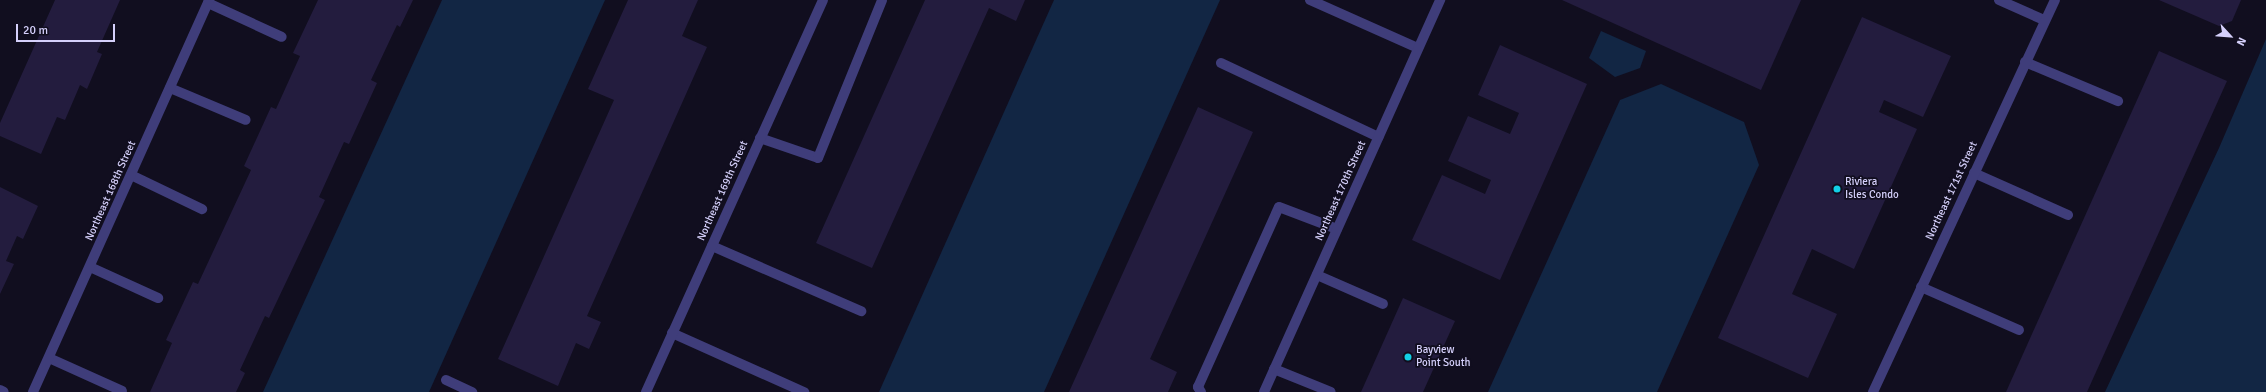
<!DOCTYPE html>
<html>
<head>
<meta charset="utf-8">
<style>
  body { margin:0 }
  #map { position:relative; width:2266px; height:392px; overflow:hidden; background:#110e1f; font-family:Signika,sans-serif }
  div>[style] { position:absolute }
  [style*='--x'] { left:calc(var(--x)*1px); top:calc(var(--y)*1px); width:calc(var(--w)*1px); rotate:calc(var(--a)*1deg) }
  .water>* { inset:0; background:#122644 }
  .building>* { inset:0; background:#231c3e }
  .service>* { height:10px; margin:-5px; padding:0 5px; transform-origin:5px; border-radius:5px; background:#3f3d7a }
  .minor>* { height:10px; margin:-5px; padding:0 5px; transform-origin:5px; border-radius:5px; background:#3f3d7a }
  .dots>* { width:11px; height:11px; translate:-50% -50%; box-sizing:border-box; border:2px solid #110e1f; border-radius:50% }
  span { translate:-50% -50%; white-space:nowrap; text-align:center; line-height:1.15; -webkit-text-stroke:3.5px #110e1f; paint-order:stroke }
  .poi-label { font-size:11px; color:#d5d0fb }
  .left { translate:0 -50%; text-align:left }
  .street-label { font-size:11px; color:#d5d0fb }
  .north { position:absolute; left:2210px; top:16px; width:40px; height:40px; -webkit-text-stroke:3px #110e1f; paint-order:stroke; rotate:116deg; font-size:11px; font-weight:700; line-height:16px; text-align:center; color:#d5d0fb }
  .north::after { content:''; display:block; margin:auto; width:14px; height:18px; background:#d5d0fb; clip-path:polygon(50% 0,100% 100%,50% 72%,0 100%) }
  .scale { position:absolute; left:16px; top:24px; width:99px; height:18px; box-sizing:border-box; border:2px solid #d5d0fb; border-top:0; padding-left:5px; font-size:12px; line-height:14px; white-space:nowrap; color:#d5d0fb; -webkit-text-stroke:3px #110e1f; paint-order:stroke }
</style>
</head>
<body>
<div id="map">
  <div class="water">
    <div style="clip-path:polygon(442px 0,605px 0,429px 392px,263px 392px)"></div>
    <div style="clip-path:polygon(1054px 0,1220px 0,1044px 392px,879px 392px)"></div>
    <div style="clip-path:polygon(1601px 31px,1646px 51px,1640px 68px,1615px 77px,1589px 58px)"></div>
    <div style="clip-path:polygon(2266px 39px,2266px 392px,2105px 392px,2219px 148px)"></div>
    <div style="clip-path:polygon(1661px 84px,1744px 122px,1759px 165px,1657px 392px,1488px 392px,1620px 100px)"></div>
  </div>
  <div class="building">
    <div style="clip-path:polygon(55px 0,120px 0,97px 52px,102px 54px,87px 89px,80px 85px,65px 120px,57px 117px,41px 154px,0 136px,0 123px)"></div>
    <div style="clip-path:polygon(318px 0,413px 0,400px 27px,397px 25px,371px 80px,377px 83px,349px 144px,344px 142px,319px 197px,325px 200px,269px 318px,265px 316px,240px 370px,245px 373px,236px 392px,150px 392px,172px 343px,166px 340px,193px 282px,198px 284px,251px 170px,244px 166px,271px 107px,276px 109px,300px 56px,293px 53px)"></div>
    <div style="clip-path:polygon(628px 0,698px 0,682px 36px,707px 47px,587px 316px,601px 322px,589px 349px,576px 343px,558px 386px,498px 359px,614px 100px,588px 89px)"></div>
    <div style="clip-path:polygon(925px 0,1025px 0,1016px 21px,989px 8px,872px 268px,816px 243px)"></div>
    <div style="clip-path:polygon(1562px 0,1801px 0,1761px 90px)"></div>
    <div style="clip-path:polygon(2159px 0,2241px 0,2232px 21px,2219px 26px)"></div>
    <div style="clip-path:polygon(1862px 17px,1951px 56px,1923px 117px,1884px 100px,1879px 112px,1917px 129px,1854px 269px,1812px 249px,1792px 294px,1837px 314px,1808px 378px,1718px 338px)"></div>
    <div style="clip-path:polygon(1500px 45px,1587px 84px,1500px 280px,1412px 240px,1442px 175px,1485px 194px,1491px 180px,1448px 161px,1468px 116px,1510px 134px,1519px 113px,1478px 95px)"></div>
    <div style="clip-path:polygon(2159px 51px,2227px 81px,2087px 392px,2006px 392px)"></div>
    <div style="clip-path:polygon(1198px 107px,1253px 132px,1150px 359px,1177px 372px,1168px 392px,1069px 392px)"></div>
    <div style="clip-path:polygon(0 187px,38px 206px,23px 239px,17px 236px,6px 261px,14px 264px,0 294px)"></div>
    <div style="clip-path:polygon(1403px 298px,1455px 321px,1423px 392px,1361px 392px)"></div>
  </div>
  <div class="service">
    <div style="--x:1310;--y:0;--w:118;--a:24"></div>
    <div style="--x:208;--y:3;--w:81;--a:24.7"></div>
    <div style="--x:2025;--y:62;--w:101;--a:22.8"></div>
    <div style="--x:1221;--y:63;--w:174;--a:25.2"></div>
    <div style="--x:170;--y:88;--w:82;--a:22.8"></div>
    <div style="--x:760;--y:138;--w:61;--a:19"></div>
    <div style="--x:818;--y:158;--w:170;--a:-67.9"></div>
    <div style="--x:1974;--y:173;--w:103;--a:24.1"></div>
    <div style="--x:131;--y:175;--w:79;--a:25.6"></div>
    <div style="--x:712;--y:246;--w:163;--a:23.6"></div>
    <div style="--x:90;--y:267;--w:75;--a:24.5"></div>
    <div style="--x:1317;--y:275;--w:72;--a:23.7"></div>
    <div style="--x:1921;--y:287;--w:107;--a:23.7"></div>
    <div style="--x:672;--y:333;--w:145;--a:24.1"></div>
    <div style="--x:49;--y:358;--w:80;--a:24.3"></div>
    <div style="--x:1274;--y:369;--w:61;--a:22"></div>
    <div style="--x:446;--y:380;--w:29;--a:25"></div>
    <div style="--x:0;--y:390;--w:4;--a:27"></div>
    <div style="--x:1201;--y:392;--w:6;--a:-121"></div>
    <div style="--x:1198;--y:387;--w:197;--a:-65.8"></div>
    <div style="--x:1279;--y:207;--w:62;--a:20.8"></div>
  </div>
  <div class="minor">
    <div style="--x:1999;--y:0;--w:49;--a:24"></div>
    <div style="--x:33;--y:392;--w:430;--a:-65.8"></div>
    <div style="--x:646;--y:392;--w:430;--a:-65.7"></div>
    <div style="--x:1264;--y:392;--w:430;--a:-65.8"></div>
    <div style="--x:1873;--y:392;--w:432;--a:-65.1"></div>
  </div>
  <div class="dots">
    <div style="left:1837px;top:189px;background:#12d0e6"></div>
    <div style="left:1408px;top:357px;background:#12d0e6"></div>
  </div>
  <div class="poi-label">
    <span class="left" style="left:1845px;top:189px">Riviera<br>Isles Condo</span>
    <span class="left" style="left:1416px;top:357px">Bayview<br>Point South</span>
  </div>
  <div class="street-label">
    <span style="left:111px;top:191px;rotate:-66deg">Northeast 168th Street</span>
    <span style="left:723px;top:191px;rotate:-66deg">Northeast 169th Street</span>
    <span style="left:1341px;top:191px;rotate:-66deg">Northeast 170th Street</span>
    <span style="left:1952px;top:191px;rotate:-65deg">Northeast 171st Street</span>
  </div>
  <div class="north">N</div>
  <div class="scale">20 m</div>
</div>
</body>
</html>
